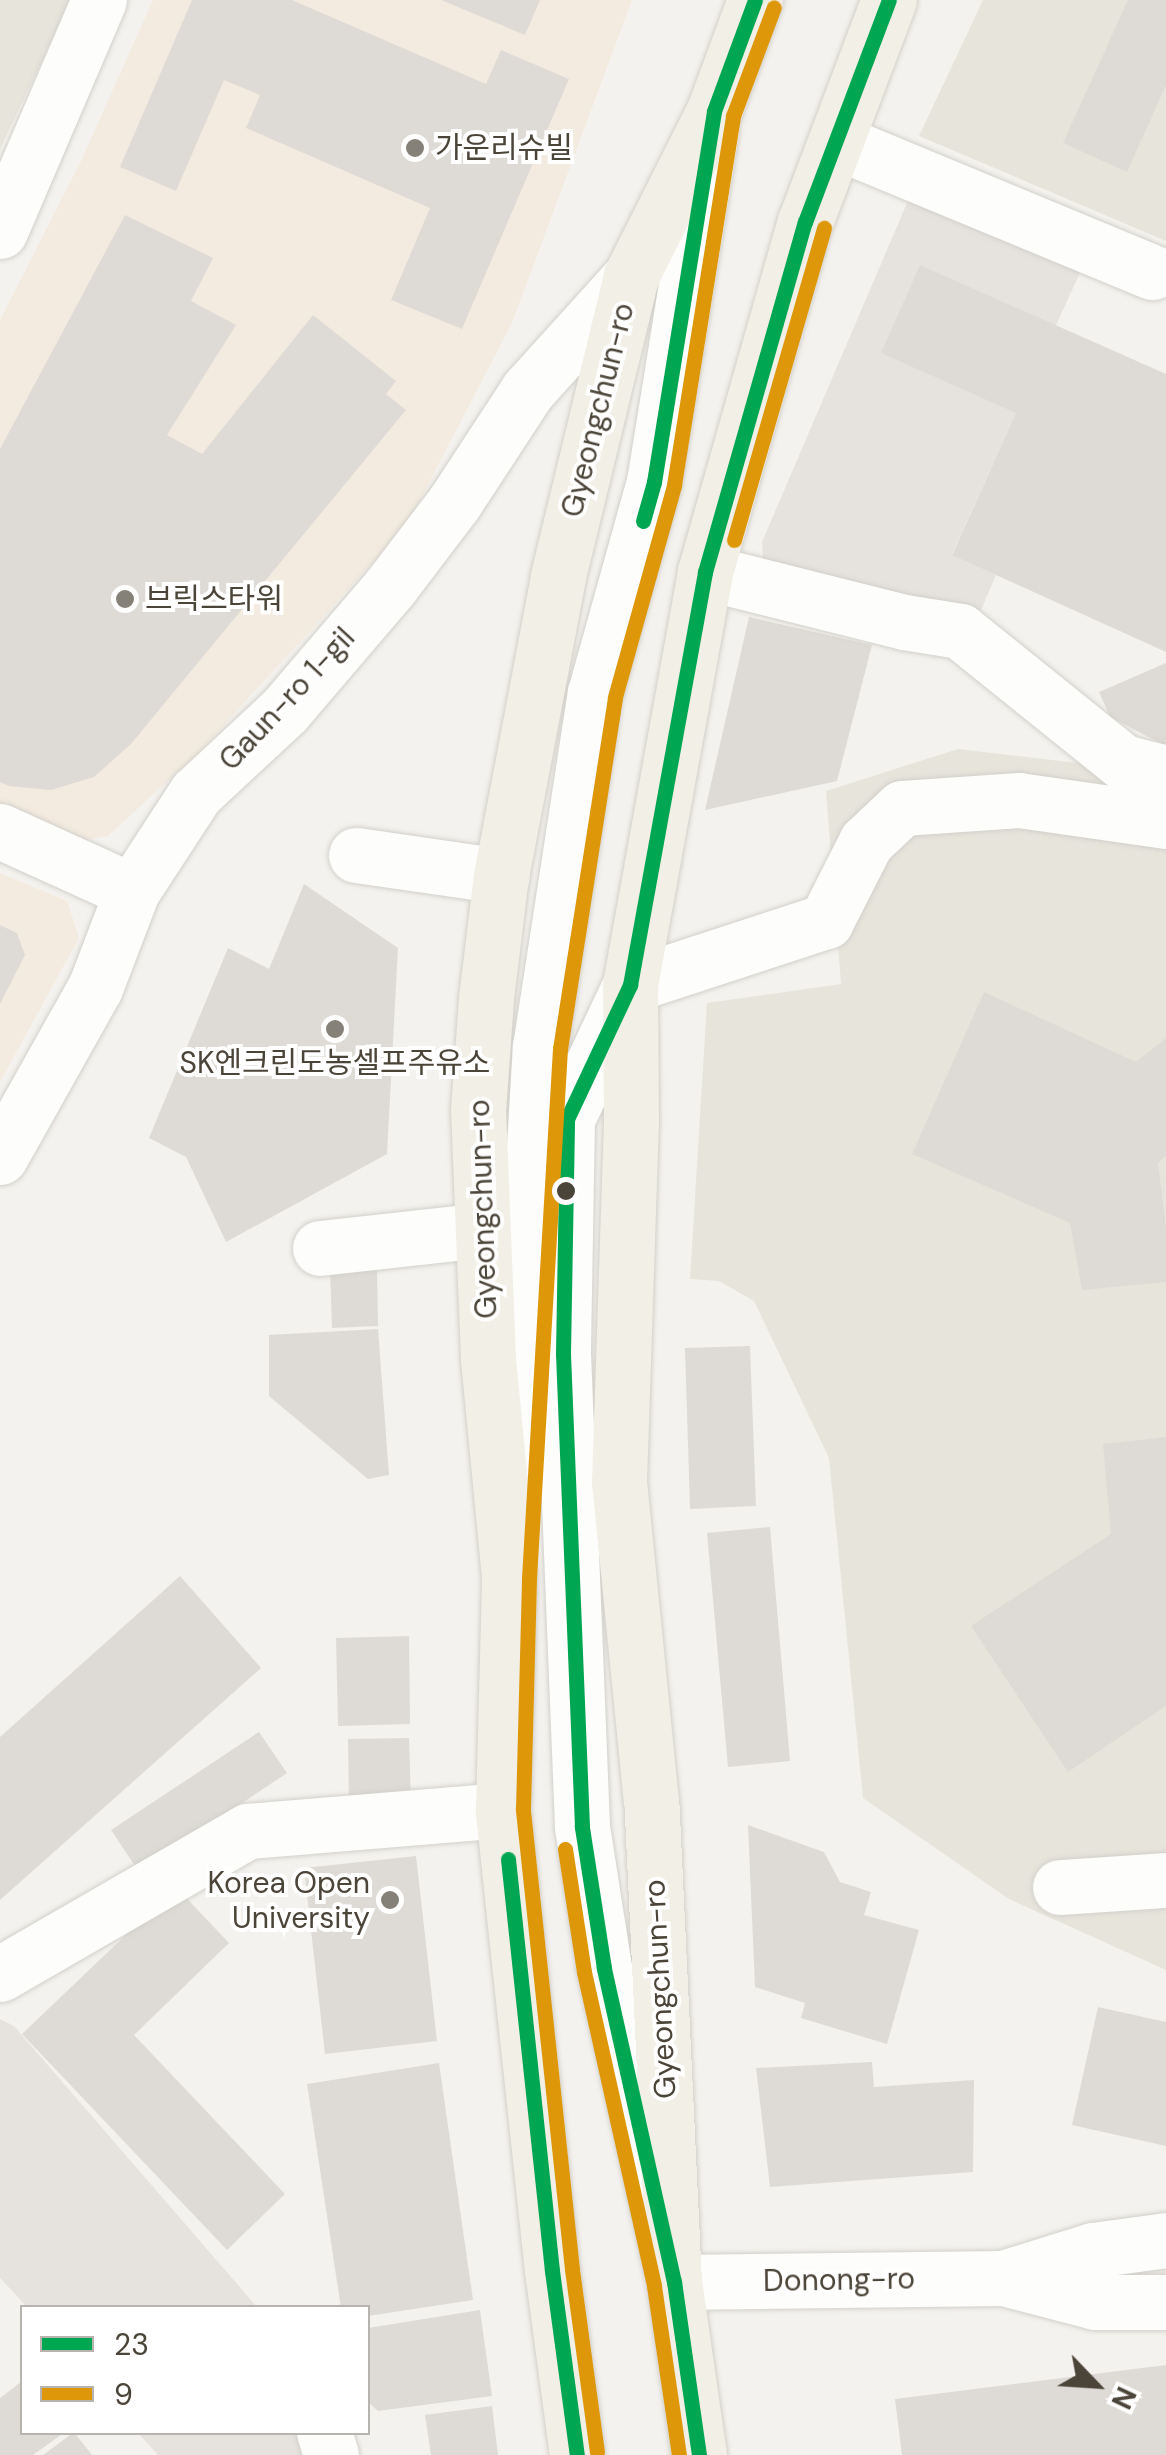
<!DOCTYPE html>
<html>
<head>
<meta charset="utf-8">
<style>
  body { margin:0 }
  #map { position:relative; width:1166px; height:2455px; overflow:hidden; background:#f4f2ee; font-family:"DM Sans","Noto Sans KR",sans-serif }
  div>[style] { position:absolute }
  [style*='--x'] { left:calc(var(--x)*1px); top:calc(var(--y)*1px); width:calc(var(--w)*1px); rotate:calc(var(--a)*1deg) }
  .residential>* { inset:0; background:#e7e4dc }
  .commercial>* { inset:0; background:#f3ebdf }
  .parking>* { inset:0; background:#e6e3df }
  .building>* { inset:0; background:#dedbd6 }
  .roads { filter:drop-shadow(0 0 2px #d2d0cb) drop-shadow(0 0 2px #d2d0cb) }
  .minor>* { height:55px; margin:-27.5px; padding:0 27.5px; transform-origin:27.5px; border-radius:27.5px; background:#fdfdfc }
  .major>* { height:55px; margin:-27.5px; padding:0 27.5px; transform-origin:27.5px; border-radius:27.5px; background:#f2efe6 }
  .bus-1>* { height:15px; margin:-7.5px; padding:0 7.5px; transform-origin:7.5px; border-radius:7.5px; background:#00a651 }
  .bus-2>* { height:15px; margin:-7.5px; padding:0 7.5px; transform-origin:7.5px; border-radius:7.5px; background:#dd9709 }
  .dots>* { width:28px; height:28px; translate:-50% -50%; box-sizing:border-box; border:5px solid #fff; border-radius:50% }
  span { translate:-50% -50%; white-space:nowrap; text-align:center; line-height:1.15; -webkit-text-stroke:8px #fff; paint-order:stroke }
  .poi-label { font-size:30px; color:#4b4439 }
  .left { translate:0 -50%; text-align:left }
  .right { translate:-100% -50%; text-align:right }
  .street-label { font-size:30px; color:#4b4439 }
  .legend { position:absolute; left:20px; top:2305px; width:350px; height:130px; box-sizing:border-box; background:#fff; border:2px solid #b7b4b0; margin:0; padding:12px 18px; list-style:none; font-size:30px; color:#4b4439 }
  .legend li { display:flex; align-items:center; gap:20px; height:50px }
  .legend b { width:50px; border:2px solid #b7b4b0 }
  .north { position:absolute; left:1046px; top:2335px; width:100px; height:100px; -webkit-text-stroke:8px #fff; paint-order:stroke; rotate:115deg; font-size:28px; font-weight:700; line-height:40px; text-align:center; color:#4b4439 }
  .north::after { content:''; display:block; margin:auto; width:35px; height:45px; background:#4b4439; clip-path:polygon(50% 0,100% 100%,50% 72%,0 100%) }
</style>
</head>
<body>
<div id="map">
  <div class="residential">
    <div style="clip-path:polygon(0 0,71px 0,0 149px)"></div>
    <div style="clip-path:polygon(983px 0,1166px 0,1166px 241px,919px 136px)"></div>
    <div style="clip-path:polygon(958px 749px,1111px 767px,1166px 782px,1166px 1970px,1009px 1899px,863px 1798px,829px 1458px,754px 1301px,719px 1281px,690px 1279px,707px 1003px,841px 984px,826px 791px)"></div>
  </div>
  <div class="commercial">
    <div style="clip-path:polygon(153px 0,632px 0,512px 323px,407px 525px,199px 752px,108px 836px,66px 843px,0 812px,0 320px,81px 161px)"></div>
    <div style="clip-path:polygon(0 873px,67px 901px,79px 938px,0 1082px)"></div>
  </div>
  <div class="parking">
    <div style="clip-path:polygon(913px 189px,1088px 255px,952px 554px,996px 575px,981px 610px,764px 572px,762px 542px)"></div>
    <div style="clip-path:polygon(0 2019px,14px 2026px,257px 2307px,27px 2307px,0 2278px)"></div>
    <div style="clip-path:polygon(138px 2433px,305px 2433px,313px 2455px,158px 2455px)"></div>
  </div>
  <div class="building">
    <div style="clip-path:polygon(192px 0,292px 0,486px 84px,501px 50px,569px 79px,462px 329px,391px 300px,430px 208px,246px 128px,260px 95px,224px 80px,176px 191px,120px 167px)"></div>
    <div style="clip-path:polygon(441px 0,540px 0,525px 35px)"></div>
    <div style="clip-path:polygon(1128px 0,1166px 0,1166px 85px,1127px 172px,1063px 143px)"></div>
    <div style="clip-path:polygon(125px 215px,213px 258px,191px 301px,236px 325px,167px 435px,202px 454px,313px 315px,396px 381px,386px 394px,406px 410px,131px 744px,94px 777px,51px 790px,9px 786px,0 782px,0 449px)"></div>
    <div style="clip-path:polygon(920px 265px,1166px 374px,1166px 652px,952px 555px,1016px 413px,881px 353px)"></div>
    <div style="clip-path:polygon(749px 617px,872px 645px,837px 781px,705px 810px)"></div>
    <div style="clip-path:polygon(1166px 663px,1166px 743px,1162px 744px,1110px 717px,1099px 692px)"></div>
    <div style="clip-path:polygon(304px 884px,398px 948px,387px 1154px,226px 1242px,186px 1157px,149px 1138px,228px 948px,269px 969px)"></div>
    <div style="clip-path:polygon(0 925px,17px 933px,25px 955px,0 1004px)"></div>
    <div style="clip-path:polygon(984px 992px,1136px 1062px,1166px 1038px,1166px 1156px,1158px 1163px,1166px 1228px,1166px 1282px,1082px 1290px,1070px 1223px,912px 1154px)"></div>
    <div style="clip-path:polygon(377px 1267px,378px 1326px,332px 1328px,330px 1269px)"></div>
    <div style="clip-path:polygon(378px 1329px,389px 1475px,368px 1479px,269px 1396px,269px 1335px)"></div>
    <div style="clip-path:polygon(750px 1346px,756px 1506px,690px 1509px,685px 1348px)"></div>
    <div style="clip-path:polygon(1166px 1437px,1166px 1706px,1068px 1772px,971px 1626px,1111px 1534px,1103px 1444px)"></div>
    <div style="clip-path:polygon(770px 1527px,790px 1761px,728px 1767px,707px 1533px)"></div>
    <div style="clip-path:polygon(180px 1576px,261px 1668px,0 1900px,0 1737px)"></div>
    <div style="clip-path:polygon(409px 1636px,410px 1724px,338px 1726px,336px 1638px)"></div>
    <div style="clip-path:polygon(259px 1732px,287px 1773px,139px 1872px,111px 1830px)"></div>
    <div style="clip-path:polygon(409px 1738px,411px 1804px,349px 1805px,348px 1739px)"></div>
    <div style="clip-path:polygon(748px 1825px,824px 1852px,840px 1882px,871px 1892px,864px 1915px,919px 1930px,887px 2044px,801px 2018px,805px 2003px,755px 1987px)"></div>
    <div style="clip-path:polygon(416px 1856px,437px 2041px,325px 2054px,304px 1868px)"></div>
    <div style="clip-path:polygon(176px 1887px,229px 1943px,134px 2035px,285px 2194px,227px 2250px,22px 2034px)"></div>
    <div style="clip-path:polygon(1098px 2007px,1166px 2022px,1166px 2146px,1072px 2125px)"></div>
    <div style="clip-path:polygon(872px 2062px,874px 2087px,974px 2080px,973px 2172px,770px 2187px,756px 2068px)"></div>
    <div style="clip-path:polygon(439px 2063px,473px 2300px,368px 2316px,368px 2308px,341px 2308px,307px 2084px)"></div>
    <div style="clip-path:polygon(480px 2310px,492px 2396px,378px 2411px,368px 2402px,368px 2328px)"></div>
    <div style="clip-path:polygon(1166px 2365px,1166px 2455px,902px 2455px,895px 2399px)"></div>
    <div style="clip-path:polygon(22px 2381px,22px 2432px,65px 2432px,33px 2455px,0 2455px,0 2398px)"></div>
    <div style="clip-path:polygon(492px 2406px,498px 2455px,431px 2455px,425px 2415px)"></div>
    <div style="clip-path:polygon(74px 2432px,92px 2455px,43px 2455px)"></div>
  </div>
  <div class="roads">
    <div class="minor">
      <div style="--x:838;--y:142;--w:340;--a:22.5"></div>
      <div style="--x:0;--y:231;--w:251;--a:-66.8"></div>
      <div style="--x:705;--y:572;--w:205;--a:14.1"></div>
      <div style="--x:904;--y:622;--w:57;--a:9.1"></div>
      <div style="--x:960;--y:631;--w:209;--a:38.8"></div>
      <div style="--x:1123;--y:762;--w:44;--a:14.3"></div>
      <div style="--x:1166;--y:821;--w:148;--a:-171.9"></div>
      <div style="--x:1019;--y:800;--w:117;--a:176.1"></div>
      <div style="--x:902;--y:808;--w:50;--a:136.6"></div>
      <div style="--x:866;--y:842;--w:89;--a:116.9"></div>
      <div style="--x:826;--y:921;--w:206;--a:161.9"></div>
      <div style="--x:630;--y:985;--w:148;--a:115.2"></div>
      <div style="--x:567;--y:1119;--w:234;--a:91"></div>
      <div style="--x:563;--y:1353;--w:474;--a:87.7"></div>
      <div style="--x:582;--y:1827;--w:143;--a:81.1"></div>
      <div style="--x:604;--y:1968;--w:322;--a:77.4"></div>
      <div style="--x:674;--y:2282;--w:329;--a:-0.7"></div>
      <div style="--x:1003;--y:2278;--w:95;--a:14.6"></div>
      <div style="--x:1095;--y:2302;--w:71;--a:0"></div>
      <div style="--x:0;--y:831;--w:145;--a:24.4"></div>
      <div style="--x:356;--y:855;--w:147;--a:8.2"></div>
      <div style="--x:0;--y:1157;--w:194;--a:-60.7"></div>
      <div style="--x:95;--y:988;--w:104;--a:-69.1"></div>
      <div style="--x:132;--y:891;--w:117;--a:-56.9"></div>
      <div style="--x:196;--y:793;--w:122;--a:-43"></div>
      <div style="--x:285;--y:710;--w:162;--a:-49.5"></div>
      <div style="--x:390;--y:587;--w:106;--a:-52.7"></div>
      <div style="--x:454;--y:503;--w:135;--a:-56.8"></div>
      <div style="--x:528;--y:390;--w:154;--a:-47.9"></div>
      <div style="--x:320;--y:1248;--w:164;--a:-6.3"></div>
      <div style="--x:515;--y:1465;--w:419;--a:-86.6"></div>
      <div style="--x:540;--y:1047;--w:358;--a:-81.2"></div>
      <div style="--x:595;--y:693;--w:219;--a:-74.4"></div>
      <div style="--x:654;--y:482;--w:358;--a:-80.8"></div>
      <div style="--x:1060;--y:1887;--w:106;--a:-3.8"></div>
      <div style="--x:0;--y:1974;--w:286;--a:-30"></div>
      <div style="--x:248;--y:1831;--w:256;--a:-4.7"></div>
      <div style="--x:1003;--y:2278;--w:94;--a:-17.3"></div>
      <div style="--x:1093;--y:2250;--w:74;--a:-7.8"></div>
      <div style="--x:324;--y:2432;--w:24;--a:73"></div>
    </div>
    <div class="major">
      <div style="--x:577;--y:2455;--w:186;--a:-97.7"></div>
      <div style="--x:552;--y:2271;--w:464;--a:-96.1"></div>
      <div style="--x:503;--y:1810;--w:233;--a:-88.5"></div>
      <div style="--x:509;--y:1577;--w:220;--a:-95.5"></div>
      <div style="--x:488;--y:1358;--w:248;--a:-92.3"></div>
      <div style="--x:478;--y:1110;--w:112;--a:-85.9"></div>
      <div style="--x:486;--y:998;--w:123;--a:-83"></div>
      <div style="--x:501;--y:876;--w:305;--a:-79.2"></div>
      <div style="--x:558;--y:576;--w:309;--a:-76.3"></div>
      <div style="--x:631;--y:276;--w:185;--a:-63.3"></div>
      <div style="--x:714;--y:111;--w:118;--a:-69.7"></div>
      <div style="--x:699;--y:2455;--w:175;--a:-98.2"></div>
      <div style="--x:674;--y:2282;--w:481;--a:-92.7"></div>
      <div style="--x:651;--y:1802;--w:322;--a:-95.7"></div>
      <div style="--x:619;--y:1482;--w:360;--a:-88.1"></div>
      <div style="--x:631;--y:1122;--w:137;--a:-90.4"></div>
      <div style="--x:630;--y:985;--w:420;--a:-79.7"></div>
      <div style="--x:705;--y:572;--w:364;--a:-74.1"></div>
      <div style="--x:805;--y:222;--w:237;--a:-69.3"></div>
    </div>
  </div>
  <div class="bus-1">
    <div style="--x:643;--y:521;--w:41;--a:-74.2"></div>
    <div style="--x:654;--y:482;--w:376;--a:-80.8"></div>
    <div style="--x:714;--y:111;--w:118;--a:-69.7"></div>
    <div style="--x:508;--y:1859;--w:414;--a:83.9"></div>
    <div style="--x:552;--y:2271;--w:186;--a:82.3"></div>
    <div style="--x:699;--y:2455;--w:175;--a:-98.2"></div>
    <div style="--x:674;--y:2282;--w:322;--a:-102.6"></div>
    <div style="--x:604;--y:1968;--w:143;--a:-98.9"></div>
    <div style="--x:582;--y:1827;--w:474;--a:-92.3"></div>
    <div style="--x:563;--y:1353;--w:234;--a:-89"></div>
    <div style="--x:567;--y:1119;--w:148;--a:-64.8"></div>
    <div style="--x:630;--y:985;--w:420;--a:-79.7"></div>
    <div style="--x:705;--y:572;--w:364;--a:-74.1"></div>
    <div style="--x:805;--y:222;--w:237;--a:-69.3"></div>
  </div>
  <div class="bus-2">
    <div style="--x:734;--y:540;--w:325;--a:-73.9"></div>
    <div style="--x:565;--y:1849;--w:124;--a:81.2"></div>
    <div style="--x:584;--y:1972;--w:322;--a:77.4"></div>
    <div style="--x:654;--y:2286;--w:171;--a:81.6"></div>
    <div style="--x:597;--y:2452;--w:185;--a:-97.8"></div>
    <div style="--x:572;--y:2269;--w:463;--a:-96.1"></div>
    <div style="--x:523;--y:1809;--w:231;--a:-88.5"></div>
    <div style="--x:529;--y:1578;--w:530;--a:-86.65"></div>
    <div style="--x:560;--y:1049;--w:356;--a:-81.1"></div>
    <div style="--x:615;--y:697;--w:220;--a:-74.4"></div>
    <div style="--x:674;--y:485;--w:374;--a:-80.9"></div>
    <div style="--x:733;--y:116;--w:116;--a:-69.4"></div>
  </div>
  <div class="dots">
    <div style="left:415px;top:148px;background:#868178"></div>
    <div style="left:125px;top:599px;background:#868178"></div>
    <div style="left:335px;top:1029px;background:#868178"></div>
    <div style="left:566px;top:1191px;background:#4b4439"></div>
    <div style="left:390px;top:1900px;background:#868178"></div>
  </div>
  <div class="poi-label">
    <span class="left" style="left:435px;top:148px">가운리슈빌</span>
    <span class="left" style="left:145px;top:599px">브릭스타워</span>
    <span style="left:335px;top:1063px">SK엔크린도농셀프주유소</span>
    <span class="right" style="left:370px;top:1900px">Korea Open<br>University</span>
  </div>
  <div class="street-label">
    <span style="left:598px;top:410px;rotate:-76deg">Gyeongchun-ro</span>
    <span style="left:287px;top:699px;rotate:-47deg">Gaun-ro 1-gil</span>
    <span style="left:483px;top:1209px;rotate:-92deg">Gyeongchun-ro</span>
    <span style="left:660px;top:1989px;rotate:-93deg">Gyeongchun-ro</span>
    <span style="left:839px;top:2280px;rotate:-1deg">Donong-ro</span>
  </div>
  <ul class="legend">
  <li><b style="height:12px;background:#00a651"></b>23</li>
  <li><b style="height:12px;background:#dd9709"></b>9</li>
  </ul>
  <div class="north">N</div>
</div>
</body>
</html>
